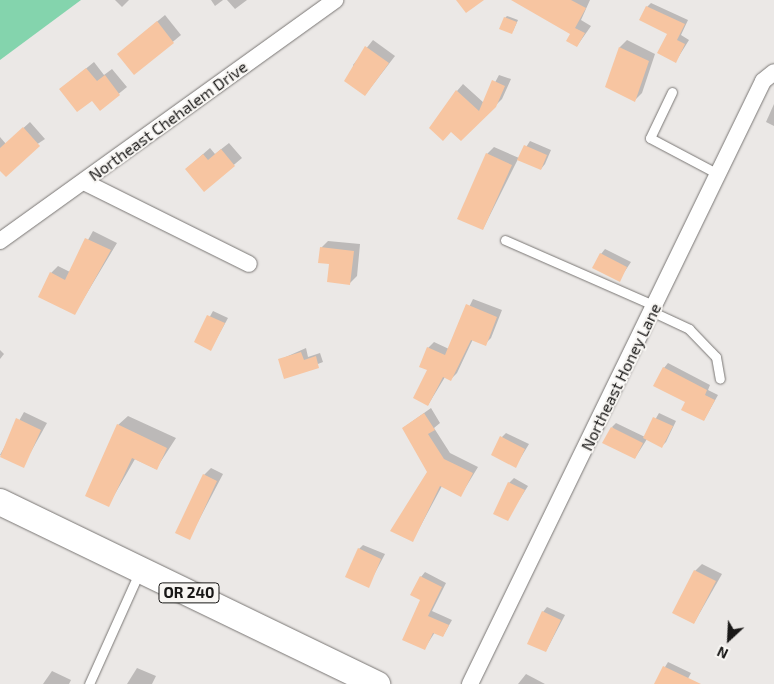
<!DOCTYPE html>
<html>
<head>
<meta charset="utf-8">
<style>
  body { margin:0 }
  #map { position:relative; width:774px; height:684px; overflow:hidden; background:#ebe8e6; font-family:"Exo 2",sans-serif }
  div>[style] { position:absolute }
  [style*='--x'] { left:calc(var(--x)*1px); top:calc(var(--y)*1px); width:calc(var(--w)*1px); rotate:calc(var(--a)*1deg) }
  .green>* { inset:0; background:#84d4ad }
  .shadow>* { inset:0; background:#0003 }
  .building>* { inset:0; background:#f7c5a1 }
  .roads { filter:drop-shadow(0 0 1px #797674) drop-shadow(0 0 1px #797674) }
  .lane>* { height:9px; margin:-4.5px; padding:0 4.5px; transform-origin:4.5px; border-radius:4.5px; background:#fff }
  .street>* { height:16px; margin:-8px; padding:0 8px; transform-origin:8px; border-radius:8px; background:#fff }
  .primary>* { height:26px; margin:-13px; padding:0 13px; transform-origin:13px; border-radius:13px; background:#fff }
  span { translate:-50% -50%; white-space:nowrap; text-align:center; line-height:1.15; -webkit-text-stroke:4px #f8f6f3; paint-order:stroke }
  .shield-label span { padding:1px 4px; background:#f8f6f3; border:1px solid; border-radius:4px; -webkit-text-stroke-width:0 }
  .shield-label { font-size:15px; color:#191817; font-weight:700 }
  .street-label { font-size:16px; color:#191817 }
  .north { position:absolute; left:704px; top:614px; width:50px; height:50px; -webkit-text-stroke:4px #f8f6f3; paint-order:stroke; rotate:205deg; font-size:14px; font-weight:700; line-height:20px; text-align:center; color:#191817 }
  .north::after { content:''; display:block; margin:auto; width:18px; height:22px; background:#191817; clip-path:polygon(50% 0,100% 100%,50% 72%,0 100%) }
</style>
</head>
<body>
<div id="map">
  <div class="green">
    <div style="clip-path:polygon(0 0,81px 0,0 60px)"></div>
  </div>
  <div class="shadow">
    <div style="clip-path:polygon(115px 0,129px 0,122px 7px)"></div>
    <div style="clip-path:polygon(211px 0,223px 0,215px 6px)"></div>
    <div style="clip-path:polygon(227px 0,247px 0,235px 9px)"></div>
    <div style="clip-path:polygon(528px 0,590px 0,581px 20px,591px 26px,577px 46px,572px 33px)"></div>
    <div style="clip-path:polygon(651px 3px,688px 20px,681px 35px,689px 40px,676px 61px,668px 33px,647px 7px)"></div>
    <div style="clip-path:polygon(165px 15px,181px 35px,134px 74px,118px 54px)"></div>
    <div style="clip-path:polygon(507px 16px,518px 20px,513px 31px,505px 18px)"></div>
    <div style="clip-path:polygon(373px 40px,395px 56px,365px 95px,353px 65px)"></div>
    <div style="clip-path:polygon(627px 40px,655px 54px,642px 93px,635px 100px,607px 87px,620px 47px)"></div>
    <div style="clip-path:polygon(94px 62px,104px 75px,112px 69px,127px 87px,100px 109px,92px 99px,61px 89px)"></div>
    <div style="clip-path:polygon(499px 75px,511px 79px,502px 99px,461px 140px,451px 131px,457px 91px,463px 84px,484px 103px)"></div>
    <div style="clip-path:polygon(774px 104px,774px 126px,766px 122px)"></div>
    <div style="clip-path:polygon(30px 122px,45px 139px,0 169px,0 137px,6px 144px)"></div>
    <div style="clip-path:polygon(530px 141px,551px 150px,545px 164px,541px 169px,518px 159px,483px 229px,487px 154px,494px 147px,519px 158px)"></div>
    <div style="clip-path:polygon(229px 143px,242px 158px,204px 190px,186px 169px,210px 148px,215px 154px)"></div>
    <div style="clip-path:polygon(93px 231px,117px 243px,75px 313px,51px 273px,58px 266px,70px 272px)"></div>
    <div style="clip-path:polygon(328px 241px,360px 244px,357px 276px,350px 283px,321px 248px)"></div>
    <div style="clip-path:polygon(605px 249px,631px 262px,619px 280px,601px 254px)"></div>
    <div style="clip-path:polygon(473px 299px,502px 310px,491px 338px,485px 344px,473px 339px,457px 373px,451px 379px,445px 377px,428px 405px,428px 348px,434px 342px,449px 349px)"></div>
    <div style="clip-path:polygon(213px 311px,228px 318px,211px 349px,196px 342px)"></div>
    <div style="clip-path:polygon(306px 348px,308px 357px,320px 353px,323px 362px,285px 377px,279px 360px)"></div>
    <div style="clip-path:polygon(0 350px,4px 354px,0 359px)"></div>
    <div style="clip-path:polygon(668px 363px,710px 385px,708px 390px,718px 395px,704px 420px,664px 368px)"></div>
    <div style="clip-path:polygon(431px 408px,440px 423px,434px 428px,450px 453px,478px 467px,461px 495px,442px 486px,413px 540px,392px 530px,429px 472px,403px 428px)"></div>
    <div style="clip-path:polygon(24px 412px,47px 423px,23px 466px,0 455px)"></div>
    <div style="clip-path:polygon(659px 413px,676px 421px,666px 442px,662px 446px,647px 439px,635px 458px,612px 427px,616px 423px,645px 437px)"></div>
    <div style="clip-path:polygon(128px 416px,176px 438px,156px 469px,135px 459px,108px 506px,118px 425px)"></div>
    <div style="clip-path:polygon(506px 433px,529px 444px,515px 467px,502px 437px)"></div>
    <div style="clip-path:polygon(211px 468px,223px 474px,189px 539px,204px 475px)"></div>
    <div style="clip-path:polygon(514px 478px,528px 486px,507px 519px,509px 483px)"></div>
    <div style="clip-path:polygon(363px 545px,385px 554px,368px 586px,359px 549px)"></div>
    <div style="clip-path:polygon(702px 564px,722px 574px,694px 623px,695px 571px)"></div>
    <div style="clip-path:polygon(425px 572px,446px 583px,432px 611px,452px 620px,443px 636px,435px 632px,425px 648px,421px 577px)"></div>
    <div style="clip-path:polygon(547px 607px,565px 615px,546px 651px,543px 612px)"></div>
    <div style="clip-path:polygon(668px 662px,691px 673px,685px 684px,655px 684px)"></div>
    <div style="clip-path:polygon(137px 668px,156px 676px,152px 684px,127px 684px)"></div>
    <div style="clip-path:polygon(52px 671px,71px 680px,69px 684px,43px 684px)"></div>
    <div style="clip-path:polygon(526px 674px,545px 684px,518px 684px)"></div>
  </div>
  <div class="building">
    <div style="clip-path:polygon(456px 0,484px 0,466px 13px)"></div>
    <div style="clip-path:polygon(511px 0,571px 0,586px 8px,575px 28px,585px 33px,577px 47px,566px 41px,570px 34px)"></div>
    <div style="clip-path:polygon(646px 6px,685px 24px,677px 40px,685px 44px,676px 63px,657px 53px,667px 34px,639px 20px)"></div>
    <div style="clip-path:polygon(504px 17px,517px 22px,512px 34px,499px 29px)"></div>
    <div style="clip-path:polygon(157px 21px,174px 43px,134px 75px,117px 54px)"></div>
    <div style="clip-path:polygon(365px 46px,389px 63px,365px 96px,344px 81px)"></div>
    <div style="clip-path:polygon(619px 47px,649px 61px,635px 102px,605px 87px)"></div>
    <div style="clip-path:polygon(86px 68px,97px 81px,105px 75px,120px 95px,100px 111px,92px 101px,77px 112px,59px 89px)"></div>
    <div style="clip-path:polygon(492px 80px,505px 86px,496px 107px,461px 141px,451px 132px,443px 141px,429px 128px,456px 90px,479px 111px)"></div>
    <div style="clip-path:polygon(23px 127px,40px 146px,6px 177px,0 171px,0 148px)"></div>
    <div style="clip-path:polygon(524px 145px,547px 155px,541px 170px,517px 160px)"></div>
    <div style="clip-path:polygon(221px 149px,235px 166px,204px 192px,185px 169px,203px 154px,208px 160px)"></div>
    <div style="clip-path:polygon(486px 153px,512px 165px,483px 230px,457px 219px)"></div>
    <div style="clip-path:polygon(85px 238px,111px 250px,75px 315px,38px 297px,50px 272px,65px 280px)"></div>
    <div style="clip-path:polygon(320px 247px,354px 251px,350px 285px,327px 282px,329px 264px,318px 263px)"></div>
    <div style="clip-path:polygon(600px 253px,627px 267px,620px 282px,592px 268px)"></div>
    <div style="clip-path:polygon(466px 304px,497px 317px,486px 346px,471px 340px,451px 381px,443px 377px,428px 406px,413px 398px,427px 370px,419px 367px,427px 347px,445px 355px)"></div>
    <div style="clip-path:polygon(207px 315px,225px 323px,211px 351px,194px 342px)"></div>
    <div style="clip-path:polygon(301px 352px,304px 360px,316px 356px,319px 368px,284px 379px,278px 359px)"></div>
    <div style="clip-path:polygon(663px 367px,707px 390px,705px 395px,715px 400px,704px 421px,681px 410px,685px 402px,653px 386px)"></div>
    <div style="clip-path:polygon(424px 413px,435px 430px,428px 434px,444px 459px,473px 473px,461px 497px,440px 486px,413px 542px,390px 531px,427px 472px,402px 428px)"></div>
    <div style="clip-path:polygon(653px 417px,673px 426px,662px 448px,643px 438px)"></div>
    <div style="clip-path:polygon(16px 418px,41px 430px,24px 468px,0 457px)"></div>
    <div style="clip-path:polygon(117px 424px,167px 448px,157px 470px,132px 458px,109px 507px,85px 496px)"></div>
    <div style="clip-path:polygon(611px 427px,643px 443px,635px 459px,602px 443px)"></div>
    <div style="clip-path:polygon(500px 436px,525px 449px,516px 468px,491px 455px)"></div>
    <div style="clip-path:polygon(203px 474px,217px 481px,190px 540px,175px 533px)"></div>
    <div style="clip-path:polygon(508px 482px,525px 490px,508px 521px,493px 514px)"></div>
    <div style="clip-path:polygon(358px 548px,381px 559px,369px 588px,345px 577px)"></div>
    <div style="clip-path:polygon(694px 570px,716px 581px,694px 624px,672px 613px)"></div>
    <div style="clip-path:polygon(420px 576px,442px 587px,428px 616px,449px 625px,443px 637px,433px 633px,425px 650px,402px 640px,420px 600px,410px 595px)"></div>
    <div style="clip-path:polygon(542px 611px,561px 620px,546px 652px,527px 644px)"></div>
    <div style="clip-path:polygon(663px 666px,701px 684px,654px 684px)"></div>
  </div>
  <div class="roads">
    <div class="lane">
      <div style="--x:672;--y:92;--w:51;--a:115.6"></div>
      <div style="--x:650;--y:138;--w:77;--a:27.9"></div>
      <div style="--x:505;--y:240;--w:164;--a:23.7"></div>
      <div style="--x:653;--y:312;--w:40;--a:25"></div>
      <div style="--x:689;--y:329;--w:39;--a:46"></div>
      <div style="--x:716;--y:357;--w:22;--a:80"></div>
      <div style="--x:89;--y:684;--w:122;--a:-65.8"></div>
    </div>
    <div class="street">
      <div style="--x:84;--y:182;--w:184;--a:26.4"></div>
      <div style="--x:0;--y:241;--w:413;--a:-35.7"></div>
      <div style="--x:470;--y:684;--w:670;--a:-64.08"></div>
      <div style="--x:763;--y:81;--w:14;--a:-39"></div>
    </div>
    <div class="primary">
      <div style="--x:0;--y:502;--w:419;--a:25.8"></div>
    </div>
  </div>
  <div class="shield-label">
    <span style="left:189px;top:593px">OR 240</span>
  </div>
  <div class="street-label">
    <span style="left:168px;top:121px;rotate:-36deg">Northeast Chehalem Drive</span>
    <span style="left:621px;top:377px;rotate:-64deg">Northeast Honey Lane</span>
  </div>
  <div class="north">N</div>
</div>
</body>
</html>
